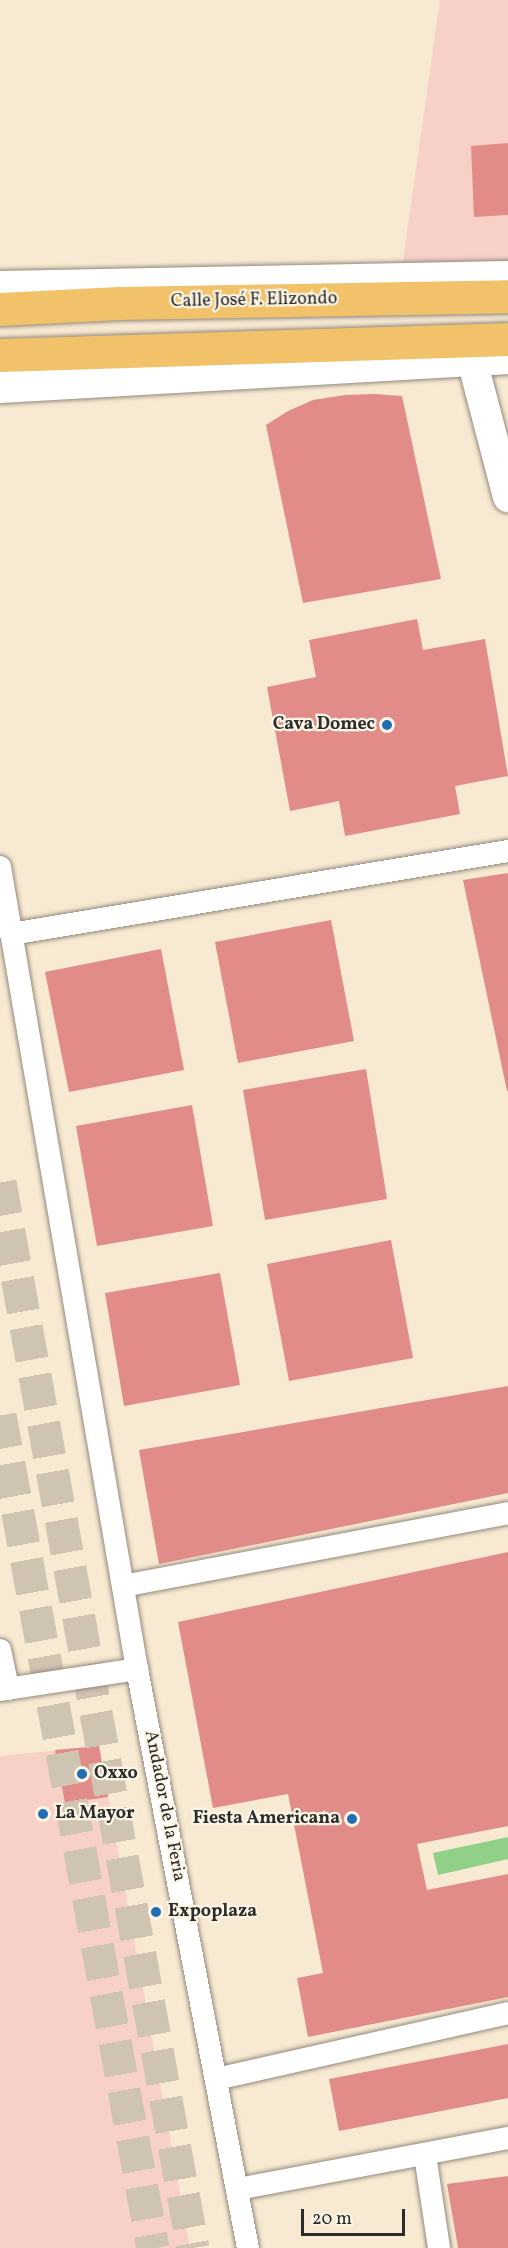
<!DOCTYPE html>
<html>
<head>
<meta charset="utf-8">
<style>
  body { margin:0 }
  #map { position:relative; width:508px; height:2248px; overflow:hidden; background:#f8e9d2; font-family:Vollkorn,serif }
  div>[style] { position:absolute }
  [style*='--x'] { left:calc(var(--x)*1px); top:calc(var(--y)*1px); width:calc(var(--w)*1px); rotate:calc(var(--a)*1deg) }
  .built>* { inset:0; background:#f7d1c7 }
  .green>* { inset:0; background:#90d087 }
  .building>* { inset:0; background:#e18c88 }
  .primary-tunnel>* { height:33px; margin-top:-16.5px; transform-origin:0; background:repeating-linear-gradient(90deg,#cfc3b1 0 33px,transparent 0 49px) }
  .roads { filter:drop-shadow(0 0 2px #928a7e) drop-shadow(0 0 2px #928a7e) }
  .pedestrian>* { height:22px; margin:-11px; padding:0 11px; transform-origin:11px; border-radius:11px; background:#fff }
  .minor>* { height:30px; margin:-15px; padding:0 15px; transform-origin:15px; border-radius:15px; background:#fff }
  .tertiary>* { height:33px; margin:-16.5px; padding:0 16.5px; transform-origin:16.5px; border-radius:16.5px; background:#fff }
  .primary>* { height:33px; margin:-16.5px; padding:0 16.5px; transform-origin:16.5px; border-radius:16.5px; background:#f2c26a }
  .dots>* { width:16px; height:16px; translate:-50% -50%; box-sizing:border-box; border:3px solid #fcf5e5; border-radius:50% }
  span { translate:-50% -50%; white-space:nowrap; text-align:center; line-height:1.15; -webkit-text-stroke:4.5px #fcf5e5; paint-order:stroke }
  .street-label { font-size:18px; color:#2b2b2b }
  .poi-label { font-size:18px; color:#2b2b2b; font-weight:700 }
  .right { translate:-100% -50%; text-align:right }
  .left { translate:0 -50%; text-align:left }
  .scale { position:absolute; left:301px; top:2209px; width:104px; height:27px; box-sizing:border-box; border:3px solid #2b2b2b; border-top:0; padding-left:8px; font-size:18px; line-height:21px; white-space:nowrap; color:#2b2b2b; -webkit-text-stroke:4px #fcf5e5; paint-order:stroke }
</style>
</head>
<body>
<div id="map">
  <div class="built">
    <div style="clip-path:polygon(440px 0,508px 0,508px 261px,402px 267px)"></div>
    <div style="clip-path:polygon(99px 1746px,190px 2248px,0 2248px,0 1756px)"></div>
  </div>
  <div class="green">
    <div style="clip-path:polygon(508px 1837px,508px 1859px,438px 1875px,433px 1853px)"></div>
  </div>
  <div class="building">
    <div style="clip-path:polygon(508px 143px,508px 215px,474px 217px,471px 146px)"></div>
    <div style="clip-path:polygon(375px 394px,402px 396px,441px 579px,303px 603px,266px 425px,288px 411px,313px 400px,345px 395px)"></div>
    <div style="clip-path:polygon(417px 619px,423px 650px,485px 639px,508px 776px,455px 786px,460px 814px,345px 836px,339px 801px,290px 811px,267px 687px,316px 677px,309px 640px)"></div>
    <div style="clip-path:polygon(508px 873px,508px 1091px,507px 1091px,463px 880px)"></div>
    <div style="clip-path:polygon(331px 920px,354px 1041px,238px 1063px,215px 942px)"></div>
    <div style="clip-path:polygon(161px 949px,184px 1070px,69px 1092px,45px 972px)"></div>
    <div style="clip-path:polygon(366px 1069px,387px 1199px,265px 1220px,243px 1090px)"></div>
    <div style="clip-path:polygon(192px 1105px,213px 1226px,97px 1246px,76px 1126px)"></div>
    <div style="clip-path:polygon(391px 1240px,413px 1358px,289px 1381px,267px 1264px)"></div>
    <div style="clip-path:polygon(220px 1273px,240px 1385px,124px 1406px,105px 1293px)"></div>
    <div style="clip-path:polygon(508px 1386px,508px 1493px,159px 1564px,139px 1450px)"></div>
    <div style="clip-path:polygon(508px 1552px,508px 1826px,417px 1844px,427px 1890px,508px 1874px,508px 1997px,308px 2037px,297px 1978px,323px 1973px,288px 1794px,213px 1808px,178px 1622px)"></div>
    <div style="clip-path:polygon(99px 1746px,108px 1797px,65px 1803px,55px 1750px)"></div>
    <div style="clip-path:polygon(508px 2044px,508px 2098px,339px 2131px,329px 2079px)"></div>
    <div style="clip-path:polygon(508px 2176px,508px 2248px,458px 2248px,447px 2184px)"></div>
  </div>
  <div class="primary-tunnel">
    <div style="--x:0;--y:1182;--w:1083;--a:79.74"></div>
    <div style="--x:0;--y:1415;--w:847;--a:79.59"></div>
  </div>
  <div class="roads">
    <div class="pedestrian">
      <div style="--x:0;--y:867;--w:814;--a:80.31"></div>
      <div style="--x:137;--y:1669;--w:590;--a:79.15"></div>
      <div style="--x:11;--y:934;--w:504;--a:-9.48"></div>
      <div style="--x:123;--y:1586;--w:392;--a:-10.7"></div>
      <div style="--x:0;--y:1650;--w:40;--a:78"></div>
      <div style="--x:0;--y:1690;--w:139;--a:-8.7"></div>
      <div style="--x:216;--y:2079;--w:299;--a:-12.7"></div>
      <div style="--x:425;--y:2155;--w:94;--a:81.4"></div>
      <div style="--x:238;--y:2189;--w:275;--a:-10.7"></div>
    </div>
    <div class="minor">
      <div style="--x:472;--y:360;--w:142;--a:75.3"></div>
    </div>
    <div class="tertiary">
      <div style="--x:0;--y:287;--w:508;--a:-1.13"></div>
      <div style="--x:0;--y:386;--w:509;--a:-3.27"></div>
    </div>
    <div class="primary">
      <div style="--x:0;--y:309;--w:119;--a:-2.9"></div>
      <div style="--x:119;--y:303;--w:389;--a:-1"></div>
      <div style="--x:0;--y:355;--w:508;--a:-1.8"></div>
    </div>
  </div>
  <div class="dots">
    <div style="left:387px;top:725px;background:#1f6fb2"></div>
    <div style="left:82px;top:1774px;background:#1f6fb2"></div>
    <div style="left:43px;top:1814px;background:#1f6fb2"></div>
    <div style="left:352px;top:1819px;background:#1f6fb2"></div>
    <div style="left:156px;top:1912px;background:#1f6fb2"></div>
  </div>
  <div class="street-label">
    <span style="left:254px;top:301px;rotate:-1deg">Calle José F. Elizondo</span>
    <span style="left:164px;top:1806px;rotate:79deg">Andador de la Feria</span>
  </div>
  <div class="poi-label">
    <span class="right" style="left:375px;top:725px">Cava Domec</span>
    <span class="left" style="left:94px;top:1774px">Oxxo</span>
    <span class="left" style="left:55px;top:1814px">La Mayor</span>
    <span class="right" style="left:340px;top:1819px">Fiesta Americana</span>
    <span class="left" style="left:168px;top:1912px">Expoplaza</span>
  </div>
  <div class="scale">20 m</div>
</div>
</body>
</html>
